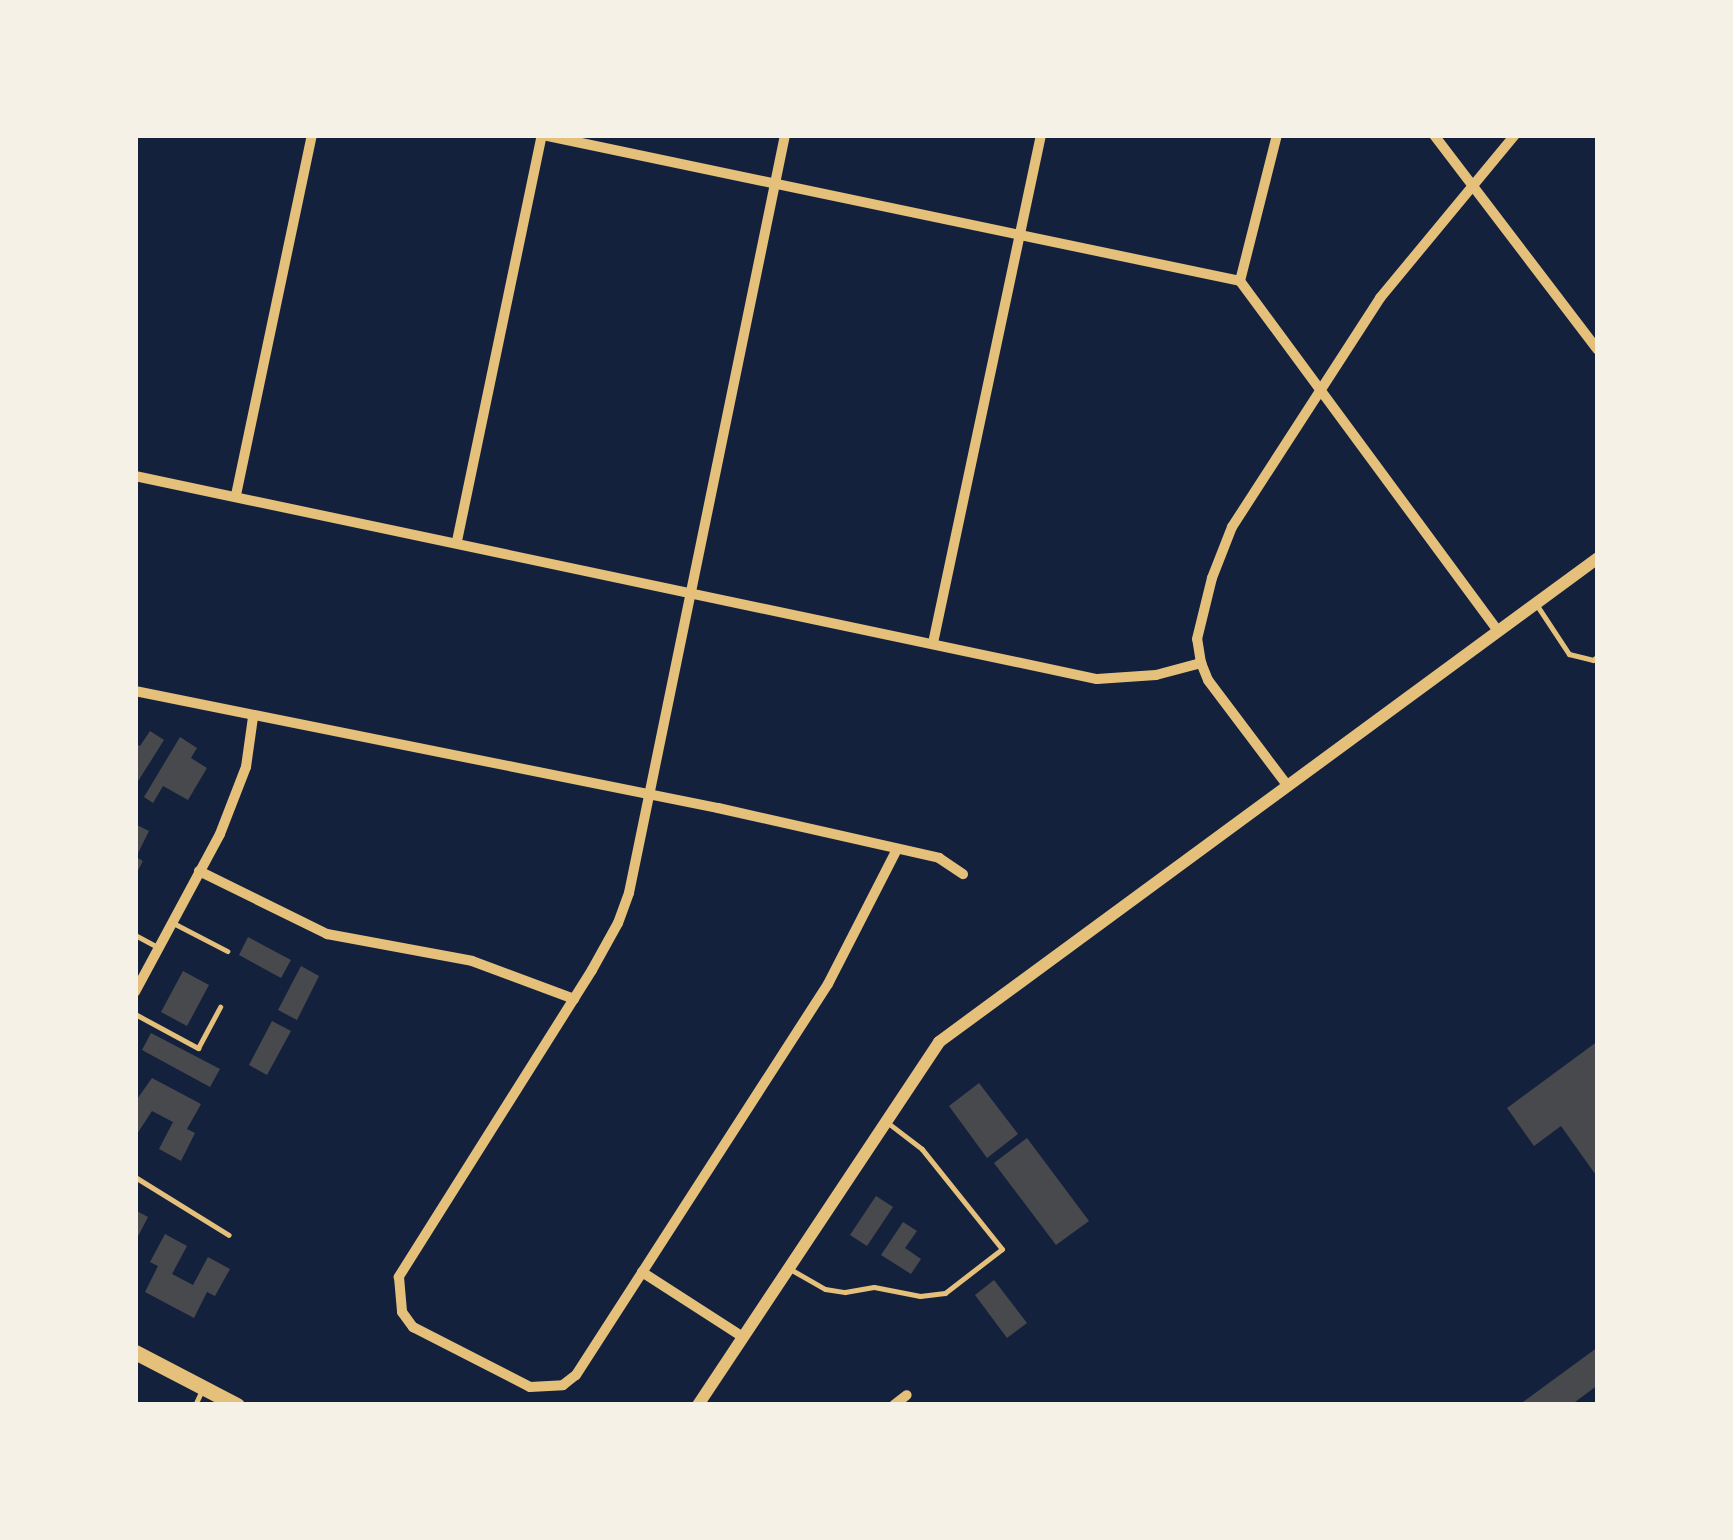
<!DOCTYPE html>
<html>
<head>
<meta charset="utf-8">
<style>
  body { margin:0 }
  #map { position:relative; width:1733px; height:1540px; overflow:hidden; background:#14213d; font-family:"Asap Condensed",sans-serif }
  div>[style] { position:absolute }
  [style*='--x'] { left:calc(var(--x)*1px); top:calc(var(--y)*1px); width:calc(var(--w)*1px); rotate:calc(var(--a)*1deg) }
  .building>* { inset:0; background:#48494c }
  .service>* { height:5px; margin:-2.5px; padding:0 2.5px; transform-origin:2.5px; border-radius:2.5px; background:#e5c07b }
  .minor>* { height:10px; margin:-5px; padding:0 5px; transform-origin:5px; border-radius:5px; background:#e5c07b }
  .tertiary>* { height:12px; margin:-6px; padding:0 6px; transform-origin:6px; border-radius:6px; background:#e5c07b }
  .secondary>* { height:15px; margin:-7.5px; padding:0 7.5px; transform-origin:7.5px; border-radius:7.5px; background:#e5c07b }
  span { translate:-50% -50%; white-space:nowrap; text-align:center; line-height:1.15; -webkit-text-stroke:8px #f6f1e7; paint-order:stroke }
  .frame { position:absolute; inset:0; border:138px solid #f6f1e7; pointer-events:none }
</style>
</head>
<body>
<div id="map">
  <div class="building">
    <div style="clip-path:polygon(150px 731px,164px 740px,135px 786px,135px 743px,140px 746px)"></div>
    <div style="clip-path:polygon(180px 737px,197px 748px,191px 758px,207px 768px,188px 800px,163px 786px,153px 803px,144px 797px)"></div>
    <div style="clip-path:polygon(135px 824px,149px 831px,136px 857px,143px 861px,135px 876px)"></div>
    <div style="clip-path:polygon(248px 937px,291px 960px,281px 978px,239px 955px)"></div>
    <div style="clip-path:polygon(301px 966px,319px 976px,297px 1020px,278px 1010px)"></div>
    <div style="clip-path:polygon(183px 971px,209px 985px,187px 1026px,161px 1012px)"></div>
    <div style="clip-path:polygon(272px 1021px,291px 1031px,267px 1075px,249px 1065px)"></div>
    <div style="clip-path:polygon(151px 1033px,220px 1069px,210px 1087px,142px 1050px)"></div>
    <div style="clip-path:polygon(1598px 1041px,1597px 1100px,1598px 1178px,1561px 1126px,1534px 1146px,1507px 1108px)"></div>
    <div style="clip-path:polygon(152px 1078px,201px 1104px,187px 1129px,195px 1133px,181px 1161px,159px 1149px,173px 1122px,152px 1111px,135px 1137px,135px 1102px)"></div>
    <div style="clip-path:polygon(979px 1083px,1018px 1134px,987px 1158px,949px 1106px)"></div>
    <div style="clip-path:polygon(1027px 1138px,1089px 1221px,1056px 1245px,994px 1163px)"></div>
    <div style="clip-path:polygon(876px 1196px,893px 1207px,867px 1246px,850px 1235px)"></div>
    <div style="clip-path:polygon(135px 1210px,148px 1217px,135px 1242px)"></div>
    <div style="clip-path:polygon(903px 1222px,917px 1231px,905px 1248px,921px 1259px,911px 1274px,881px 1255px)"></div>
    <div style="clip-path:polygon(165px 1234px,187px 1246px,172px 1274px,193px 1285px,208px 1257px,230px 1269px,215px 1296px,207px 1292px,194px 1318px,145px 1292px,158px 1266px,150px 1262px)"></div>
    <div style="clip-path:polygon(994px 1280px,1027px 1323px,1007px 1338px,975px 1295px)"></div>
    <div style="clip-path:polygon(1598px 1347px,1598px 1385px,1571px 1405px,1519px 1405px)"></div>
  </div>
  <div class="service">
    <div style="--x:1536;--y:604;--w:60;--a:56.6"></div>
    <div style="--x:1569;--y:654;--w:25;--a:14"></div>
    <div style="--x:1593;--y:660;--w:6;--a:-39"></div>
    <div style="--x:175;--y:924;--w:59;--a:27.4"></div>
    <div style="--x:135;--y:935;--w:27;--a:28"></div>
    <div style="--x:135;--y:1014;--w:72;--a:28.4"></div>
    <div style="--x:198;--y:1048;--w:47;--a:-61.8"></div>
    <div style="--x:135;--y:1177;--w:110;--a:31.7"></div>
    <div style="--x:790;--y:1269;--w:40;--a:29.7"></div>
    <div style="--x:825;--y:1289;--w:20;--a:9"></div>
    <div style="--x:845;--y:1292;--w:29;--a:-10"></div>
    <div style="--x:874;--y:1287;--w:47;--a:11.1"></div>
    <div style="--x:920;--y:1296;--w:25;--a:-7"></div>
    <div style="--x:945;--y:1293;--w:72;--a:-37.7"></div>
    <div style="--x:1002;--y:1249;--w:128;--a:-128.7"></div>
    <div style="--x:922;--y:1149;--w:43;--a:-142.6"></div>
    <div style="--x:195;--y:1405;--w:17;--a:-65"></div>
  </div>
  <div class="minor">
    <div style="--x:543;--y:135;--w:712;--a:11.83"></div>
    <div style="--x:1240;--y:281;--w:435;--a:53.6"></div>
    <div style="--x:785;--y:135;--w:774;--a:101.63"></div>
    <div style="--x:629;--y:893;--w:32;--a:110"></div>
    <div style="--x:618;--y:923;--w:54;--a:119"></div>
    <div style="--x:592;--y:970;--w:363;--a:122.2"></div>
    <div style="--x:399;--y:1277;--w:35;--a:85"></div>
    <div style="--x:402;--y:1312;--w:19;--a:54"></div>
    <div style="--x:413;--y:1327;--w:131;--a:27.1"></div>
    <div style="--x:530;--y:1387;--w:33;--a:-3"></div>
    <div style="--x:563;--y:1385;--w:16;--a:-38"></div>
    <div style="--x:576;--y:1375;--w:465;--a:-57.2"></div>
    <div style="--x:828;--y:984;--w:152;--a:-62.9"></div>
    <div style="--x:1434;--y:135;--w:270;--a:52.7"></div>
    <div style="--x:1240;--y:281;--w:151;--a:-75.8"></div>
    <div style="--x:135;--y:476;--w:983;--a:11.92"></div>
    <div style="--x:1097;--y:679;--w:59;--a:-3.9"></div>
    <div style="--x:1156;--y:675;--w:47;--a:-14.9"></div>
    <div style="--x:236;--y:495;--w:368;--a:-78.1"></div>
    <div style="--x:457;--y:541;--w:415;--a:-78.2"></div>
    <div style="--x:933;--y:643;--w:519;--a:-78"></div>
    <div style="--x:135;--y:691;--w:595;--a:11.35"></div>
    <div style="--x:718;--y:808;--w:227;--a:12.7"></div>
    <div style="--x:939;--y:858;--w:29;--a:34"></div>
    <div style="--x:1287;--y:785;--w:131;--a:-127"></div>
    <div style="--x:1208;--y:680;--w:18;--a:-112"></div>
    <div style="--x:1201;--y:663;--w:24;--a:-99"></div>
    <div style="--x:1197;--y:639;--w:63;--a:-76.2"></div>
    <div style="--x:1212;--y:578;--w:55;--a:-68.6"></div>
    <div style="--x:1232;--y:527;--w:273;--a:-57.1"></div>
    <div style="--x:1380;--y:298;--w:212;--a:-50.4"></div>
    <div style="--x:199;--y:871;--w:143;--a:26.2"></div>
    <div style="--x:327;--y:934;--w:147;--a:10.5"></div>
    <div style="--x:472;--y:961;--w:109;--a:20.4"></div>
    <div style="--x:135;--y:992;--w:179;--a:-61.7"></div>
    <div style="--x:220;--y:834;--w:72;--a:-68.8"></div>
    <div style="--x:246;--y:767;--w:50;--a:-82"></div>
    <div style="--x:642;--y:1272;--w:120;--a:32.8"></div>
    <div style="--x:894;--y:1405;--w:16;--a:-38"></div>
  </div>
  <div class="tertiary">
    <div style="--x:698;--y:1405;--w:436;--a:-56.4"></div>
    <div style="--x:939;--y:1042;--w:818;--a:-36.3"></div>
  </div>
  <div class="secondary">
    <div style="--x:135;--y:1352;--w:115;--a:27.5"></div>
  </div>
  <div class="frame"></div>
</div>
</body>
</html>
